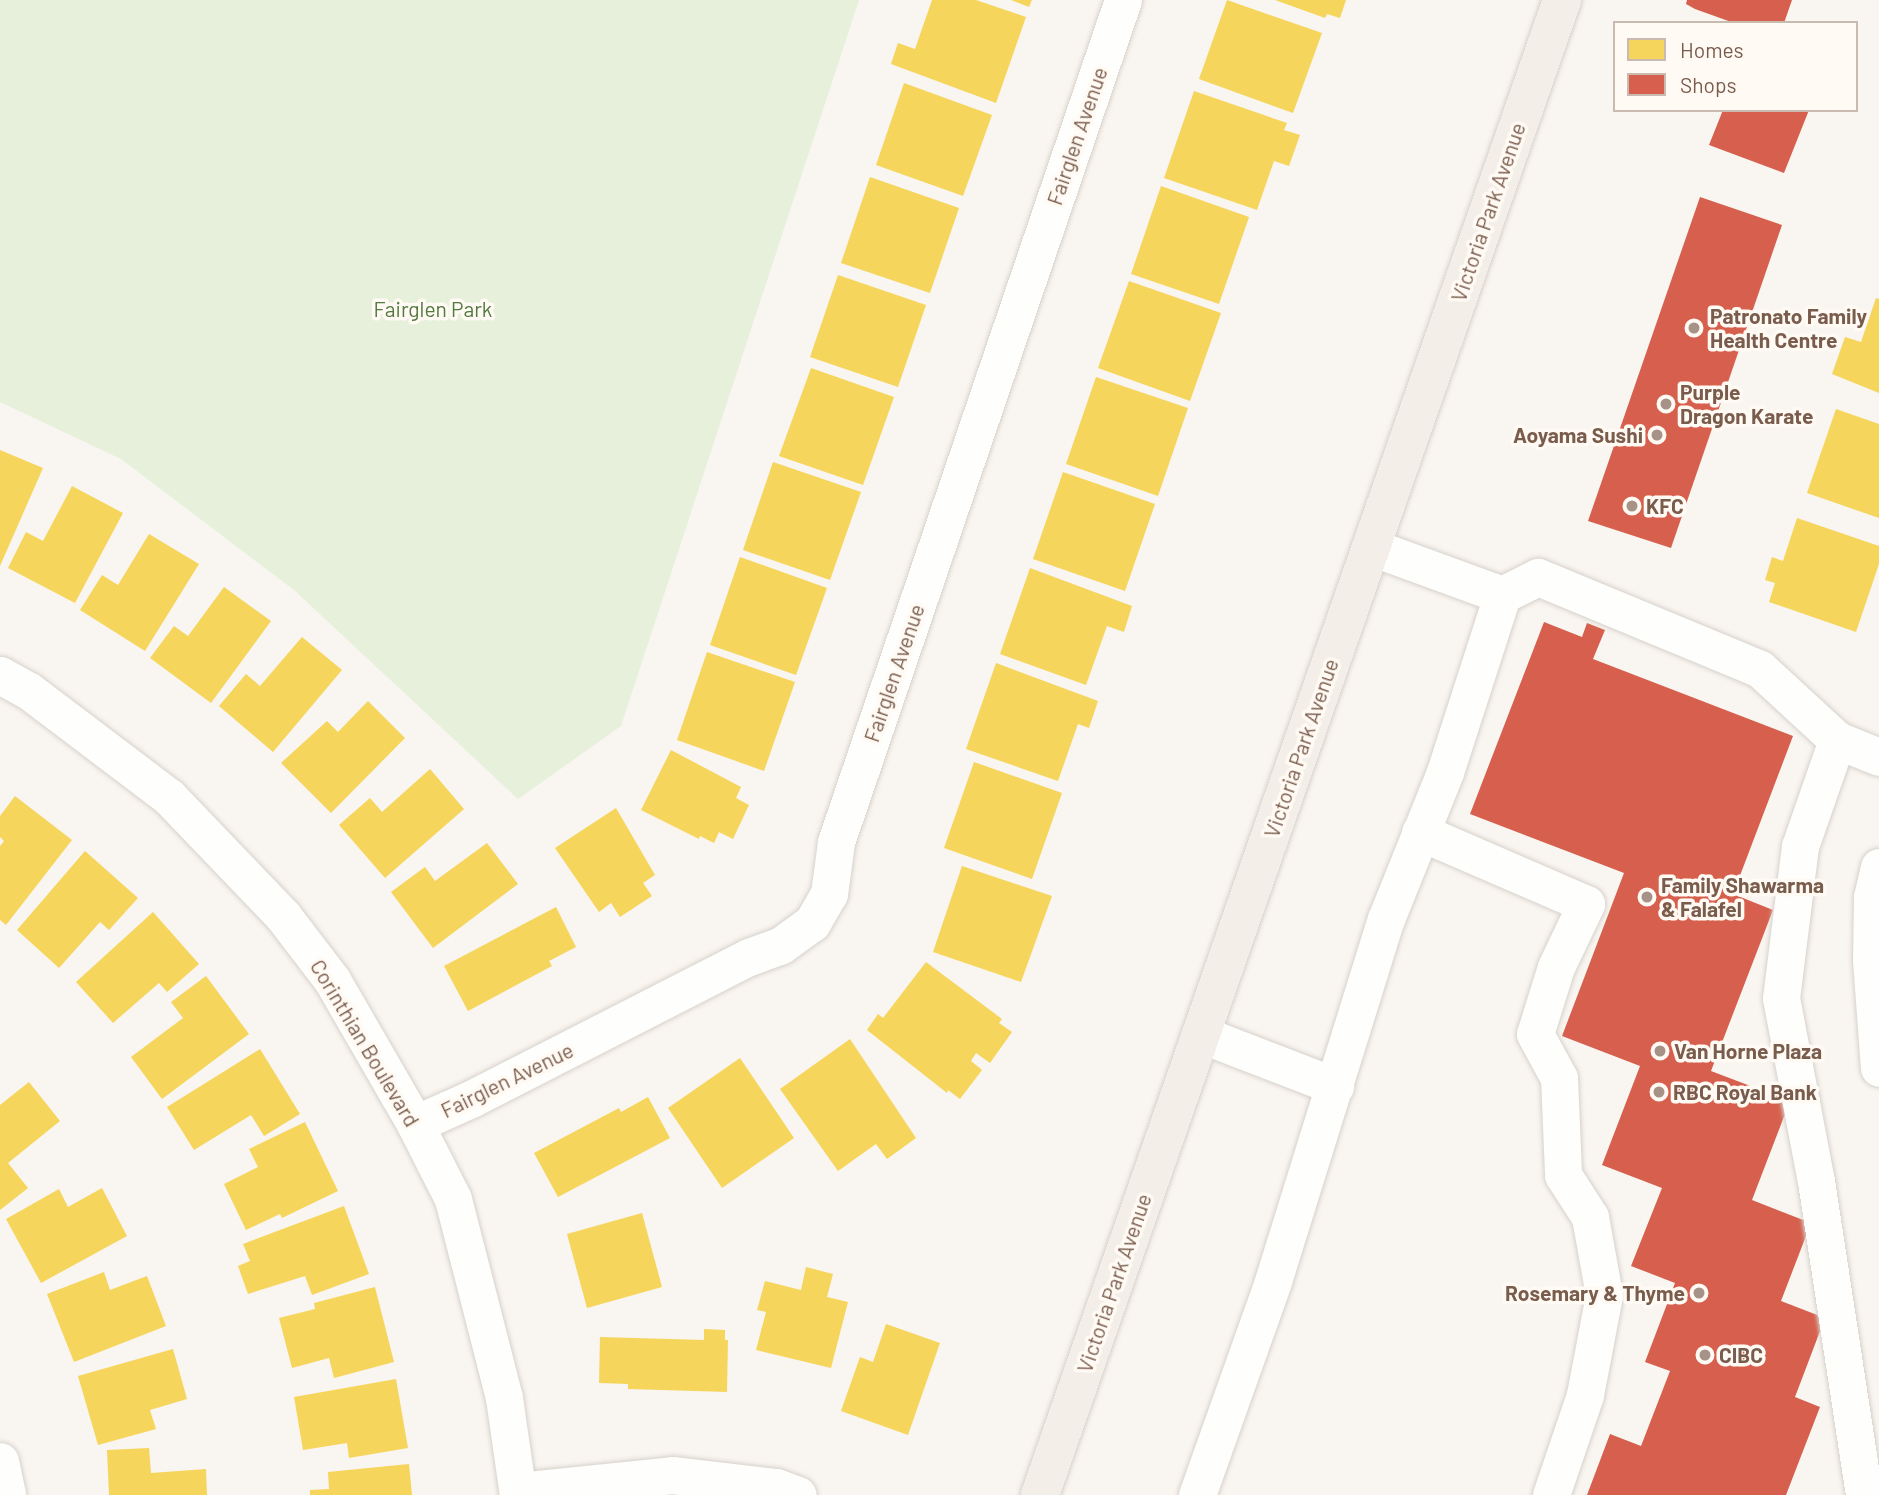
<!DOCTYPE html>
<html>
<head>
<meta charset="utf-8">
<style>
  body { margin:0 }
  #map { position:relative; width:1879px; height:1495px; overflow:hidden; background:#f9f5f0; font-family:Barlow,sans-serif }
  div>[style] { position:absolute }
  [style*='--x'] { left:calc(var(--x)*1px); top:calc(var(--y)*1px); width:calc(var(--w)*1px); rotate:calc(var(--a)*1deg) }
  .green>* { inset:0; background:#e7f0db }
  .homes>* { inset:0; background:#f6d55c }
  .shops>* { inset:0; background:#d6604d }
  .roads { filter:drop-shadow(0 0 2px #d7d1cb) drop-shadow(0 0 2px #d7d1cb) }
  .minor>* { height:37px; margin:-18.5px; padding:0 18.5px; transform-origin:18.5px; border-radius:18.5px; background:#fefefd }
  .major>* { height:38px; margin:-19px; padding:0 19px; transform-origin:19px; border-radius:19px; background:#f3eee8 }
  .dots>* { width:19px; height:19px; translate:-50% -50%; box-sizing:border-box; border:4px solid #fffaf3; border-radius:50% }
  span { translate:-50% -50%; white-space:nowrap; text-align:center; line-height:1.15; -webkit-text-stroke:7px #fffaf3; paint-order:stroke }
  .street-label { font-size:21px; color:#7a5c4d }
  .park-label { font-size:21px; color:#537a41 }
  .poi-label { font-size:21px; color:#7a5c4d; font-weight:700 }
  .left { translate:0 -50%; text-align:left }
  .right { translate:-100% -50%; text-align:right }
  .legend { position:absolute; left:1613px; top:21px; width:245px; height:91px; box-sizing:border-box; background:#fffaf3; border:2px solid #cabbb1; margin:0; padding:9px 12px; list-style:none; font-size:21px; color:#7a5c4d }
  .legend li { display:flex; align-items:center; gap:14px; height:35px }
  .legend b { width:35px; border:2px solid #cabbb1 }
</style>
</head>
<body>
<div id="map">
  <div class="green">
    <div style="clip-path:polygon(0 0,859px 0,621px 726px,518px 799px,294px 590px,121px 459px,0 402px)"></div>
  </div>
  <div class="homes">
    <div style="clip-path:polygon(932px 0,976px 0,1026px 17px,996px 103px,891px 64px,898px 43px,915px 49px)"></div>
    <div style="clip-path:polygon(1011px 0,1032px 0,1029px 7px)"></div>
    <div style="clip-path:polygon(1227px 0,1322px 33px,1293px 113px,1199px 79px)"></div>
    <div style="clip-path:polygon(1275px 0,1346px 0,1340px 18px,1327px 14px,1325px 18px)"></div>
    <div style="clip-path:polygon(904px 83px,992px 115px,963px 196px,876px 165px)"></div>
    <div style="clip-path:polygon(1194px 91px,1287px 123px,1284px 130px,1300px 135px,1289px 166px,1274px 161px,1257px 210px,1164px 178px)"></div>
    <div style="clip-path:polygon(870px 177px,959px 208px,930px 293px,841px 263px)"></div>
    <div style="clip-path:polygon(1161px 186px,1249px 217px,1219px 304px,1131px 274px)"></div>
    <div style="clip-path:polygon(838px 275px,926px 305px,898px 387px,810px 357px)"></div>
    <div style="clip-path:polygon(1129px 281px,1221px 313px,1190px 401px,1098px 368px)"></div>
    <div style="clip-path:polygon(1876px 298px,1879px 299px,1879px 393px,1832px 374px,1845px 337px,1861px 342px)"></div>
    <div style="clip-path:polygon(811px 368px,894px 397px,863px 485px,779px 456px)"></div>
    <div style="clip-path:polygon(1096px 377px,1188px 408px,1158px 496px,1066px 464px)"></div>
    <div style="clip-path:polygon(1836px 409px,1879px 424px,1879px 518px,1807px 493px)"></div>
    <div style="clip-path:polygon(0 450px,43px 468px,0 566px)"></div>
    <div style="clip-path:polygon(773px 462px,861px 492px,830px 580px,743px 550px)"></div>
    <div style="clip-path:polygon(1063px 472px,1155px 504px,1125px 591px,1033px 559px)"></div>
    <div style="clip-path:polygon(72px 486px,123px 513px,75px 603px,8px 568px,26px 532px,43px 541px)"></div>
    <div style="clip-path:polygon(1797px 518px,1879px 546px,1879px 564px,1856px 632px,1769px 602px,1775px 583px,1765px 580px,1772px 557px,1783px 561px)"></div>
    <div style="clip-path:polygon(149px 534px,199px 564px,145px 651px,80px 610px,102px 575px,118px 585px)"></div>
    <div style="clip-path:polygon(740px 557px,827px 588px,796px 675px,710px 645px)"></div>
    <div style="clip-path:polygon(1030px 568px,1132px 606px,1124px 632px,1107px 626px,1086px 685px,1000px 654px)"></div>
    <div style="clip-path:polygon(224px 587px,271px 621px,211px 703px,150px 658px,174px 626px,188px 636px)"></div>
    <div style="clip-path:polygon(302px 637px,342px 670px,273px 752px,219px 706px,246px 674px,260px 686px)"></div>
    <div style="clip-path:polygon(707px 652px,795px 682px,764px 771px,677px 740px)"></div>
    <div style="clip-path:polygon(996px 663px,1098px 701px,1089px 728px,1078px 724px,1058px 781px,966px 749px)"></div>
    <div style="clip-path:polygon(368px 701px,405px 738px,331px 813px,281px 763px,327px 721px,338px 732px)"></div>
    <div style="clip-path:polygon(671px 750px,741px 787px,736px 798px,749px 805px,733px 839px,719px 832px,714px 843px,700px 836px,699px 839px,641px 810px)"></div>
    <div style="clip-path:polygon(974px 762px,1062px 793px,1032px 879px,944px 848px)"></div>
    <div style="clip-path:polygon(430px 769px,464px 809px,385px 878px,339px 825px,370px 798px,382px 812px)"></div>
    <div style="clip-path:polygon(15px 796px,72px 840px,6px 925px,0 920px,0 846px,4px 841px,0 837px,0 816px)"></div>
    <div style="clip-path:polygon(616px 808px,655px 875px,643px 883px,652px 896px,620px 917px,611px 903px,599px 912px,555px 848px)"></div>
    <div style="clip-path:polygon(487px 843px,518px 884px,433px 948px,391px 892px,425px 867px,435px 881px)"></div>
    <div style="clip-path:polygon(85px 851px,138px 898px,109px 930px,100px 922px,59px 968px,17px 930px)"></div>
    <div style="clip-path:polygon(962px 866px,1052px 896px,1021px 982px,933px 952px)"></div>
    <div style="clip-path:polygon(556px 907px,576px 947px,549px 961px,552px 966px,468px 1011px,444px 966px)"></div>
    <div style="clip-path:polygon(153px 912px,199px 964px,167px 992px,159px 983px,113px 1023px,76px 982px)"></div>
    <div style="clip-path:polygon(926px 962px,1002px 1019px,999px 1023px,1012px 1032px,990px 1063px,976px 1053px,971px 1061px,982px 1070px,960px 1099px,948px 1090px,947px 1093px,867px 1030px,878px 1014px,883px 1018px)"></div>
    <div style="clip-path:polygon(206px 976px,249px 1034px,162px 1099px,131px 1057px,183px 1018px,171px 1002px)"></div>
    <div style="clip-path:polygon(850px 1039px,916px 1138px,887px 1159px,876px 1144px,838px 1171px,780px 1089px)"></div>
    <div style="clip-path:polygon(260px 1049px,300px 1114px,264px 1136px,251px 1115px,194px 1150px,167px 1107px)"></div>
    <div style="clip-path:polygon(740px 1058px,794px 1138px,722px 1188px,668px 1108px)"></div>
    <div style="clip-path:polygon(29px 1082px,60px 1121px,8px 1163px,28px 1188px,0 1210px,0 1105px)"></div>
    <div style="clip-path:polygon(648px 1097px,670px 1138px,558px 1197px,534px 1153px,619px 1108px,621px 1112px)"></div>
    <div style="clip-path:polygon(305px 1122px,338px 1191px,282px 1218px,280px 1214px,246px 1230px,224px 1184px,258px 1167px,249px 1149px)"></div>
    <div style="clip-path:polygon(102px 1188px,127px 1236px,41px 1283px,6px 1219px,59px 1189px,68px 1207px)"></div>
    <div style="clip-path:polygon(344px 1206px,369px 1274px,312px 1295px,305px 1276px,248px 1294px,238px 1266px,250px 1261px,243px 1244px)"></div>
    <div style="clip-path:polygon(642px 1213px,662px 1287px,587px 1308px,567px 1234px)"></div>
    <div style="clip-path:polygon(806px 1267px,833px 1274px,827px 1297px,848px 1302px,831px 1368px,756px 1350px,766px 1312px,757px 1310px,765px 1281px,801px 1290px)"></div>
    <div style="clip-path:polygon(104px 1272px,110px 1290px,147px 1276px,166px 1326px,74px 1362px,47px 1294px)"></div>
    <div style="clip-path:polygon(375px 1287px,394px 1362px,334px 1378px,329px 1358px,292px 1368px,279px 1318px,315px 1309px,314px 1303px)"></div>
    <div style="clip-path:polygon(886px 1324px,940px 1343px,908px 1435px,841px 1411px,860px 1357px,873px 1362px)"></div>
    <div style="clip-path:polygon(704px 1329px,725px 1330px,725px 1340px,728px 1340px,727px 1392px,628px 1389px,628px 1384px,599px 1383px,600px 1337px,704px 1340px)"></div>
    <div style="clip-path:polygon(173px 1349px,187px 1399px,150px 1410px,156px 1429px,98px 1445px,78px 1376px)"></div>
    <div style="clip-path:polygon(396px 1379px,408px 1448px,349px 1458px,347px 1443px,303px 1450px,294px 1397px)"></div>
    <div style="clip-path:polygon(149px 1448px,151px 1473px,206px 1469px,207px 1495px,109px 1495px,107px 1450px)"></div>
    <div style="clip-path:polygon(409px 1464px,412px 1495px,310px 1495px,310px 1490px,329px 1489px,328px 1472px)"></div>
  </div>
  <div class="shops">
    <div style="clip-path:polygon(1687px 0,1792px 0,1784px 23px,1734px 23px,1695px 9px,1686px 4px)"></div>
    <div style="clip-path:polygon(1723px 110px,1809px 110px,1784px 173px,1709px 145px)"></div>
    <div style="clip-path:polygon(1700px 197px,1782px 225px,1671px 548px,1588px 521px)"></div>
    <div style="clip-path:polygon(1544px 622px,1582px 637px,1587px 623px,1605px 630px,1593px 659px,1793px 736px,1733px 894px,1773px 910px,1711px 1071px,1790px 1101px,1752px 1200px,1811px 1223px,1781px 1301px,1825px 1318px,1795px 1397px,1820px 1407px,1786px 1495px,1587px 1495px,1610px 1434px,1641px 1446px,1670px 1371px,1645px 1362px,1675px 1283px,1631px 1266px,1662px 1188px,1602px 1165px,1640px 1066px,1562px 1036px,1624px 873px,1470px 814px)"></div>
  </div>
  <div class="roads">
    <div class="minor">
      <div style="--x:1371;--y:547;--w:140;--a:20.1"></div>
      <div style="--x:0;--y:675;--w:33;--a:29"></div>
      <div style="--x:29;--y:691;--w:176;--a:37.1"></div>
      <div style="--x:169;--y:797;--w:165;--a:46.2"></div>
      <div style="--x:283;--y:916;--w:81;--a:52.6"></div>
      <div style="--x:332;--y:980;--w:166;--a:60"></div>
      <div style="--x:415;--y:1124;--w:84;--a:63.1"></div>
      <div style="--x:453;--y:1199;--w:205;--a:75.6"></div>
      <div style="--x:504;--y:1398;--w:98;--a:81.8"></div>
      <div style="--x:1837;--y:740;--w:112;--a:109.2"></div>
      <div style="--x:1800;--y:846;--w:153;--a:97.1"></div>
      <div style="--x:1781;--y:998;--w:186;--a:79.2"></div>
      <div style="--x:1816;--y:1181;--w:318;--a:81.3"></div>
      <div style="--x:1420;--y:832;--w:181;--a:23.4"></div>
      <div style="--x:1586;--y:904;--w:70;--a:115.5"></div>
      <div style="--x:1556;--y:967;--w:70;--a:107.4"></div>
      <div style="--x:1535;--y:1034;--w:50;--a:61.4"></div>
      <div style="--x:1559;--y:1078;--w:97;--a:87.6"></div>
      <div style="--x:1563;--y:1175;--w:50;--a:57.3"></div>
      <div style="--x:1590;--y:1217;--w:79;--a:79.8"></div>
      <div style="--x:1604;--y:1295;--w:102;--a:100.8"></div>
      <div style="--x:1585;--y:1395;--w:106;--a:108.8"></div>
      <div style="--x:1879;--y:867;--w:31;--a:103"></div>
      <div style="--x:1872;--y:897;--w:63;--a:90.9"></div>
      <div style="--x:1871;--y:960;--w:108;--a:85.8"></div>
      <div style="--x:1200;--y:1034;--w:145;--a:21.1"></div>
      <div style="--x:415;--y:1124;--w:61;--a:-24.1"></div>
      <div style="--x:471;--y:1099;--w:312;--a:-27.1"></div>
      <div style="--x:749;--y:957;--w:33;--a:-20"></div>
      <div style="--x:780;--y:946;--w:39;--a:-36"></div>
      <div style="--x:812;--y:923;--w:34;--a:-60"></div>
      <div style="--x:829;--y:894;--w:52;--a:-82.3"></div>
      <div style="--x:836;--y:842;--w:890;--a:-71.18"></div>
      <div style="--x:0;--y:1461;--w:35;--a:78"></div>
      <div style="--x:518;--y:1491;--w:155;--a:-5.9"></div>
      <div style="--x:672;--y:1475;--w:105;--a:6.6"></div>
      <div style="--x:776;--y:1487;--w:23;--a:20"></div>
      <div style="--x:1197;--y:1495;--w:227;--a:-70.4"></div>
      <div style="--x:1273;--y:1281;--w:379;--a:-72.7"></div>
      <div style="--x:1386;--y:919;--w:158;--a:-68.1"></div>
      <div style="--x:1445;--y:772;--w:186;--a:-72.1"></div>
      <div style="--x:1502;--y:595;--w:40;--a:-26.6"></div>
      <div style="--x:1538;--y:577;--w:240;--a:22.5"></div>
      <div style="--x:1760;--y:669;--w:105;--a:42.7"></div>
      <div style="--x:1837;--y:740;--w:45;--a:22"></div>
    </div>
    <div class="major">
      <div style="--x:1040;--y:1495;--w:1584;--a:-70.75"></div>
    </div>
  </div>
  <div class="dots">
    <div style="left:1694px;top:328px;background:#a69286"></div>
    <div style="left:1666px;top:404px;background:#a69286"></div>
    <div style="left:1657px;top:435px;background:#a69286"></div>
    <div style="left:1632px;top:506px;background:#a69286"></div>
    <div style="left:1647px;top:897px;background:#a69286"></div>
    <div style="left:1660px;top:1051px;background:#a69286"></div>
    <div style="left:1659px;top:1092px;background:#a69286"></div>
    <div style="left:1699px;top:1293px;background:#a69286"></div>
    <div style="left:1705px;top:1355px;background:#a69286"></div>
  </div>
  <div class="street-label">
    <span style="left:1077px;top:136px;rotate:-71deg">Fairglen Avenue</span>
    <span style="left:1488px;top:212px;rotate:-71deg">Victoria Park Avenue</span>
    <span style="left:894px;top:673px;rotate:-71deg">Fairglen Avenue</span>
    <span style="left:1301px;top:748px;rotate:-71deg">Victoria Park Avenue</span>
    <span style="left:365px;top:1043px;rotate:59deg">Corinthian Boulevard</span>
    <span style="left:507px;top:1080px;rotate:-26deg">Fairglen Avenue</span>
    <span style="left:1114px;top:1283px;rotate:-71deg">Victoria Park Avenue</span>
  </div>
  <div class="park-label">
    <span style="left:433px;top:309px">Fairglen Park</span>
  </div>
  <div class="poi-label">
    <span class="left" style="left:1710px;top:328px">Patronato Family<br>Health Centre</span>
    <span class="left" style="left:1680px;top:404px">Purple<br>Dragon Karate</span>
    <span class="right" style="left:1643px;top:435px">Aoyama Sushi</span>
    <span class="left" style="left:1646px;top:506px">KFC</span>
    <span class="left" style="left:1661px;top:897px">Family Shawarma<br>&amp; Falafel</span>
    <span class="left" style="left:1674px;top:1051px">Van Horne Plaza</span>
    <span class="left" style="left:1673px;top:1092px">RBC Royal Bank</span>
    <span class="right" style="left:1685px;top:1293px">Rosemary &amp; Thyme</span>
    <span class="left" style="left:1719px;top:1355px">CIBC</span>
  </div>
  <ul class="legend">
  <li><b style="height:19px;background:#f6d55c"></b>Homes</li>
  <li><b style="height:19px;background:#d6604d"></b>Shops</li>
  </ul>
</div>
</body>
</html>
